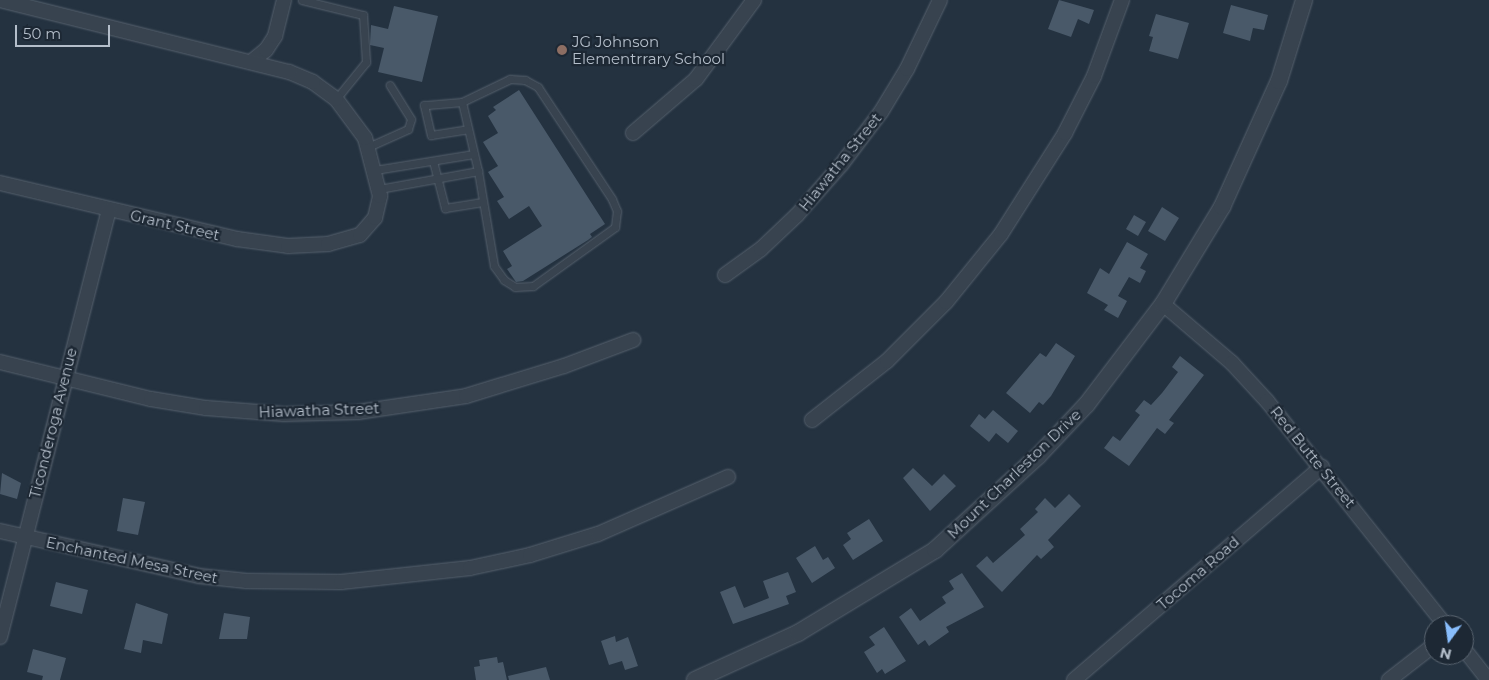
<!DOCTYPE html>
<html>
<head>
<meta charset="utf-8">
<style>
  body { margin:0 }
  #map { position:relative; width:1489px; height:680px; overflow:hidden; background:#243240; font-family:Montserrat,sans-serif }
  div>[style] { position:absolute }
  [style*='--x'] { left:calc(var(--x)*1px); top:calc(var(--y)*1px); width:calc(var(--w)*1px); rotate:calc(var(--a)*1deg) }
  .building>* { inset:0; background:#495969 }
  .roads { filter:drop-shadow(0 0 1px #56616d) drop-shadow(0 0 1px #56616d) }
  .service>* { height:7px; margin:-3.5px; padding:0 3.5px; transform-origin:3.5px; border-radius:3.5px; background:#38434f }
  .minor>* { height:14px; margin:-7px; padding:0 7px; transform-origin:7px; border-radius:7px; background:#38434f }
  .tertiary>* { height:16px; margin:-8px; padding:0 8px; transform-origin:8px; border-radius:8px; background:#38434f }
  .dots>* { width:14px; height:14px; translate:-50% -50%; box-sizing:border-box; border:2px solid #1d2834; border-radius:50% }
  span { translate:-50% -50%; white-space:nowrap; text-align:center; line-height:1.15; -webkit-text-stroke:4.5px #1d2834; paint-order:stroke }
  .poi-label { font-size:15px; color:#b4beca }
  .left { translate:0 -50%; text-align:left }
  .street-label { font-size:15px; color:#b4beca }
  .north { position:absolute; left:1424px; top:615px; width:50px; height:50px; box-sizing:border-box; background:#1d2834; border:1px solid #596470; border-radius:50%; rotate:194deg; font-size:14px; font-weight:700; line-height:20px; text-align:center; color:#b4beca }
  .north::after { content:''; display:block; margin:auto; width:18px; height:22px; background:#88bdfc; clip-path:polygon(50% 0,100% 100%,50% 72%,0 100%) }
  .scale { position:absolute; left:15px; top:25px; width:95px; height:22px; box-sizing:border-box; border:2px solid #b4beca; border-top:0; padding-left:6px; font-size:15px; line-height:18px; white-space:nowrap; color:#b4beca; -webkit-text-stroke:4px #1d2834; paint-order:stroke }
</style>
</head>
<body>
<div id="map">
  <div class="building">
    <div style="clip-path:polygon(1059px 0,1094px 10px,1089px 24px,1078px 19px,1071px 37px,1048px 29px)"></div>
    <div style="clip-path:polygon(1231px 5px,1268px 15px,1264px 30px,1253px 28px,1250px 41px,1223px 33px)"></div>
    <div style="clip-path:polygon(394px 6px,438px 16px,422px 82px,378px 72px,384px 48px,370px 45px,371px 25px,388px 29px)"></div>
    <div style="clip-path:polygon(1156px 14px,1189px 23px,1178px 59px,1149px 51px,1153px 37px,1149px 36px)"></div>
    <div style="clip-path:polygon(519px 90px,605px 224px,590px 234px,592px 237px,588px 240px,523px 281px,516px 282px,507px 269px,512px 266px,503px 251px,542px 226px,529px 206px,509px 219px,497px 201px,504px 197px,488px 172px,498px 166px,483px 142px,498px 133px,488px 116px,496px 110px,493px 107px)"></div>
    <div style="clip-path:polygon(1162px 207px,1179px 218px,1165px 241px,1148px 231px)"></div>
    <div style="clip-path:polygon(1134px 215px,1146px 222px,1138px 236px,1126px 229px)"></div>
    <div style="clip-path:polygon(1127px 242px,1148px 254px,1140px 268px,1146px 271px,1140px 283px,1129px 277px,1118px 296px,1127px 301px,1118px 318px,1104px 310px,1108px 305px,1087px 293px,1100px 268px,1109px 274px)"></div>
    <div style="clip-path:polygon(1056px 343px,1075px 356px,1051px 396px,1043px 405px,1039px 402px,1030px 413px,1006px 393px,1040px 353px,1046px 357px)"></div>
    <div style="clip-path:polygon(1180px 356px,1204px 375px,1169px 420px,1174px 423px,1165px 434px,1157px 428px,1129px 466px,1104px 448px,1113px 436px,1120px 441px,1140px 415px,1135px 411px,1144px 400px,1151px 405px,1162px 393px,1178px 372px,1172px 367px)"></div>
    <div style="clip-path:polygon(993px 410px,1018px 431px,1008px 443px,996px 433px,989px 442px,970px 426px,979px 414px,985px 419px)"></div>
    <div style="clip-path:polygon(913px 468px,932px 486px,944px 474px,956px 486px,930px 511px,903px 478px)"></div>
    <div style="clip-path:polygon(2px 473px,21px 483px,17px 499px,0 494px)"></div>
    <div style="clip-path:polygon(1069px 494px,1081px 506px,1048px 540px,1054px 547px,1041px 559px,1037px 555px,1002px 592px,976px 566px,987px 556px,993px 563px,1025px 535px,1020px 529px,1038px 512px,1035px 509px,1045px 498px,1055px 508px)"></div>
    <div style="clip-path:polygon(123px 498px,145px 502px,138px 535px,117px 531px)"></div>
    <div style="clip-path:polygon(869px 519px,883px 541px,853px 560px,843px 545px,851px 539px,847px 533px)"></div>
    <div style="clip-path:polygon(815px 546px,823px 560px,828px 557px,835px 568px,812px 583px,796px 558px)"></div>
    <div style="clip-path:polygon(788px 572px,796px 592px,786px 596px,789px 604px,733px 624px,720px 592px,735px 586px,744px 608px,769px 598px,763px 581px)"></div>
    <div style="clip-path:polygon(962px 573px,984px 607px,946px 627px,949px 632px,929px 646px,925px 640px,918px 645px,899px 617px,911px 608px,920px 621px,946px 603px,942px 597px,954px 589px,949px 581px)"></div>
    <div style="clip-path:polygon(56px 582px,88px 590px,82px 614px,50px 606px)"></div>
    <div style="clip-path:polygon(136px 603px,168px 614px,162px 644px,143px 640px,141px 653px,124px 649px)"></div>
    <div style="clip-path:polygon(224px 613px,250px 617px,247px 639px,219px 639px)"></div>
    <div style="clip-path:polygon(884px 627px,906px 661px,885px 674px,882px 669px,877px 673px,864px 652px,875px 645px,869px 637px)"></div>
    <div style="clip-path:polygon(615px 636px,616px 642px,628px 637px,638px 666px,625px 670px,622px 661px,609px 665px,601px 641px)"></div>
    <div style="clip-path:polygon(33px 649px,66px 658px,60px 680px,42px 680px,43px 676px,27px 672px)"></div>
    <div style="clip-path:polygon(497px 657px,498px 663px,503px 662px,507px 680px,476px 680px,474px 667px,480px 666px,479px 660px)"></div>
    <div style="clip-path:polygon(546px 667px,550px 680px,509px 680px,508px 676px)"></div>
  </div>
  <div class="roads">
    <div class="service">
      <div style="--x:302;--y:0;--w:63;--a:13.8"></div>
      <div style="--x:363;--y:15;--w:47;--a:86.3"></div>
      <div style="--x:366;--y:62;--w:48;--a:129"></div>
      <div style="--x:462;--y:102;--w:71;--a:76.9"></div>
      <div style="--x:368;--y:147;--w:44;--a:-24.2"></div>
      <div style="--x:408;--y:129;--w:10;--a:-73"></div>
      <div style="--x:411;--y:119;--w:40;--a:-122"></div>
      <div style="--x:433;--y:161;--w:49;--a:75.7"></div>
      <div style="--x:445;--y:208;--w:38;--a:-9"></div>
      <div style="--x:375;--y:170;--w:100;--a:-9.2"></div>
      <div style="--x:379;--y:189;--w:101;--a:-10.3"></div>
      <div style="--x:478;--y:171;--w:96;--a:80.4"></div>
      <div style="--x:494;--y:266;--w:17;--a:54"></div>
      <div style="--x:504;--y:280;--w:13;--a:32"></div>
      <div style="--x:515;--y:287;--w:18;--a:-3"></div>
      <div style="--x:533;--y:286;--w:101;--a:-35.7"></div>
      <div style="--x:615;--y:227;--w:16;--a:-83"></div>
      <div style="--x:617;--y:211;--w:13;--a:-113"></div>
      <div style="--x:612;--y:199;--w:134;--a:-123.5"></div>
      <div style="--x:538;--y:87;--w:15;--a:-152"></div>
      <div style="--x:525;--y:80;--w:15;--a:-176"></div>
      <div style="--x:510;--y:79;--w:53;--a:154.4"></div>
      <div style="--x:462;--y:102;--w:38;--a:175"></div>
      <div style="--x:424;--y:105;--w:31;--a:77"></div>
      <div style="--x:431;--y:135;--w:37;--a:-9"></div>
    </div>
    <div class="minor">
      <div style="--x:251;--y:62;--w:19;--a:-39"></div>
      <div style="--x:266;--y:50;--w:17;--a:-57"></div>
      <div style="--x:275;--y:36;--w:37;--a:-76"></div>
      <div style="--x:633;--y:133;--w:83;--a:-40.6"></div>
      <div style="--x:696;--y:79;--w:98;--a:-53.7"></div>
      <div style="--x:0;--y:183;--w:244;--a:13.3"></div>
      <div style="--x:237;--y:239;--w:51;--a:7.8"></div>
      <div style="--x:288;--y:246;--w:40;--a:-2.9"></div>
      <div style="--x:328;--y:244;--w:33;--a:-16"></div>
      <div style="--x:360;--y:235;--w:23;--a:-49"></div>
      <div style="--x:375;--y:218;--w:23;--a:-77"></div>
      <div style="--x:380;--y:196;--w:60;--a:-104.5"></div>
      <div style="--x:365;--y:138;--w:49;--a:-126.6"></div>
      <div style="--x:336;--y:99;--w:29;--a:-144"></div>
      <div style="--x:313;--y:82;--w:26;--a:-157"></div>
      <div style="--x:289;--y:72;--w:298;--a:-166"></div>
      <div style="--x:725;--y:275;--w:44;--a:-35.8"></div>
      <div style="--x:761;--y:249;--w:50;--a:-43.4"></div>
      <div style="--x:797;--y:215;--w:67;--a:-48.7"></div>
      <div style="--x:841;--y:165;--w:66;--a:-53"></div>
      <div style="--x:881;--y:112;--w:50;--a:-58.8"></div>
      <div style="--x:907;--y:69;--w:76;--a:-64.4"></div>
      <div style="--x:1163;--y:304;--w:91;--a:40.5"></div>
      <div style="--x:1232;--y:363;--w:52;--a:47.4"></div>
      <div style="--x:1267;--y:401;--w:286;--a:51.5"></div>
      <div style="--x:0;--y:362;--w:155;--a:13.8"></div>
      <div style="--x:151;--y:399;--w:56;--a:9.3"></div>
      <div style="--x:206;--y:408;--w:78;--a:4.4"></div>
      <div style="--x:284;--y:414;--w:74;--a:-1.5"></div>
      <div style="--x:358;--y:412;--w:109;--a:-8.4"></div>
      <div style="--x:466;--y:396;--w:102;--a:-17"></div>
      <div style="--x:564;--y:366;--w:74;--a:-20.6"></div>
      <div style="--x:812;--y:420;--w:95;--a:-38.2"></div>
      <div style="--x:887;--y:361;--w:83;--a:-45"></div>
      <div style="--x:946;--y:302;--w:87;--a:-51"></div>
      <div style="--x:1001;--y:234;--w:120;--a:-57.6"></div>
      <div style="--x:1065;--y:133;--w:64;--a:-63"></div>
      <div style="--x:1094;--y:76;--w:81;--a:-69.8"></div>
      <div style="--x:0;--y:531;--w:204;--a:12.7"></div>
      <div style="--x:199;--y:576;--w:48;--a:5.9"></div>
      <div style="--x:247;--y:581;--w:94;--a:0.6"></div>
      <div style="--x:341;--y:582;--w:130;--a:-6.2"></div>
      <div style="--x:470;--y:568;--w:61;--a:-12.2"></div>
      <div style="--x:530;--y:555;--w:71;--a:-17.2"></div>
      <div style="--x:598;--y:534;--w:142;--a:-23.7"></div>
      <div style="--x:0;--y:637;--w:441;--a:-75.7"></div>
      <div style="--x:1464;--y:649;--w:39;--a:52"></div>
      <div style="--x:1074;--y:680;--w:327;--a:-40.7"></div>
      <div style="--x:1389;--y:680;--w:57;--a:-37.9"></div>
    </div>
    <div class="tertiary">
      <div style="--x:695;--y:680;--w:113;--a:-24.5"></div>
      <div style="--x:798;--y:633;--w:160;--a:-31.2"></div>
      <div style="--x:935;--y:550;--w:139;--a:-42.4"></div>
      <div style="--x:1038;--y:456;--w:71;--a:-46.7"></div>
      <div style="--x:1087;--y:404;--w:126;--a:-52.8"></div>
      <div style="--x:1163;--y:304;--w:114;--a:-58.7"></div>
      <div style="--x:1222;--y:207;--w:138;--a:-65.7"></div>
      <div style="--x:1279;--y:81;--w:85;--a:-72.8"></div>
    </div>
  </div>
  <div class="dots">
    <div style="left:562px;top:50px;background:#8d6e63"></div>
  </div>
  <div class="poi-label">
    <span class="left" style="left:572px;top:50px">JG Johnson<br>Elementrrary School</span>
  </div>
  <div class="street-label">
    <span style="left:840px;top:162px;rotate:-51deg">Hiawatha Street</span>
    <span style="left:175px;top:225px;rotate:13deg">Grant Street</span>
    <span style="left:319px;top:410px;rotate:-2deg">Hiawatha Street</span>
    <span style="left:53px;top:423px;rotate:-76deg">Ticonderoga Avenue</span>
    <span style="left:1313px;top:457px;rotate:51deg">Red Butte Street</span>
    <span style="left:1014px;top:474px;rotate:-44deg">Mount Charleston Drive</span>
    <span style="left:132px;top:560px;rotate:12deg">Enchanted Mesa Street</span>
    <span style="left:1198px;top:573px;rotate:-41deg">Tocoma Road</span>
  </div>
  <div class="north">N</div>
  <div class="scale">50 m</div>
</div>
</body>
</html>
